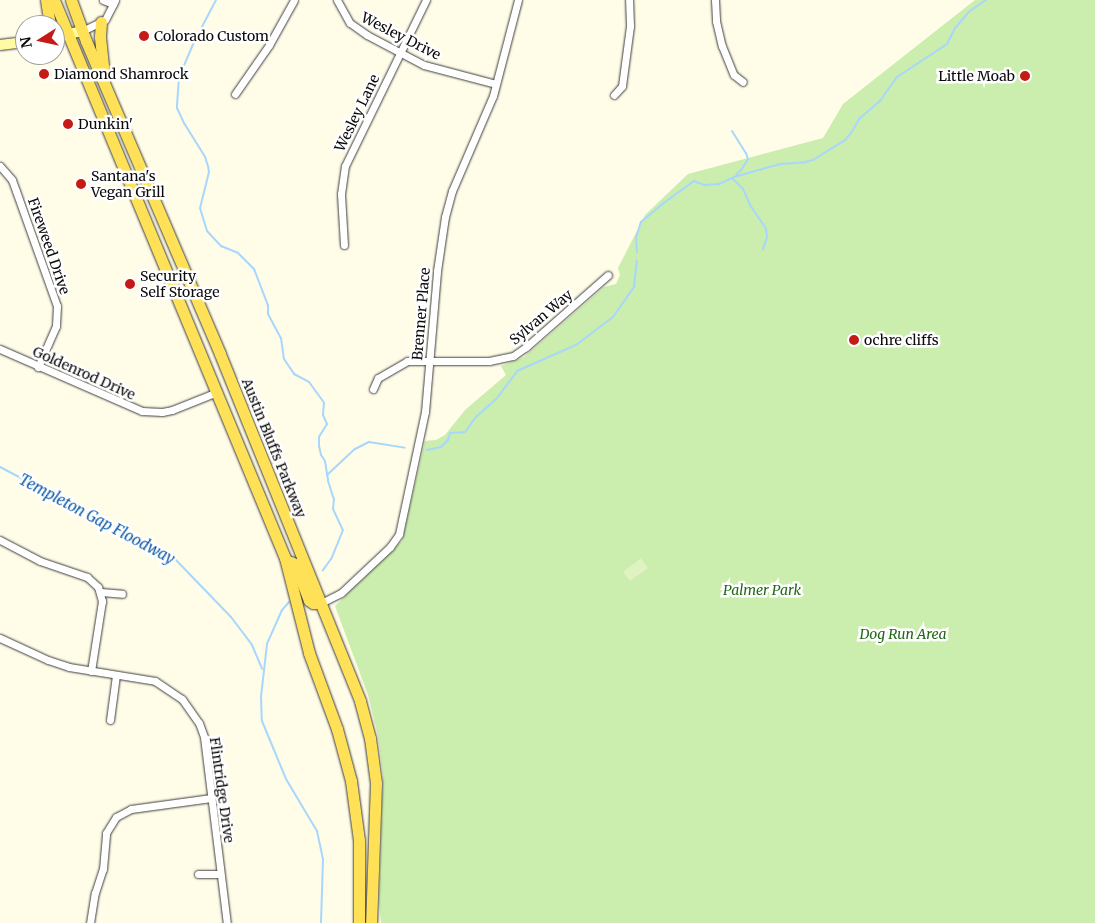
<!DOCTYPE html>
<html>
<head>
<meta charset="utf-8">
<style>
  body { margin:0 }
  #map { position:relative; width:1095px; height:923px; overflow:hidden; background:#fffce8; font-family:Merriweather,serif }
  div>[style] { position:absolute }
  [style*='--x'] { left:calc(var(--x)*1px); top:calc(var(--y)*1px); width:calc(var(--w)*1px); rotate:calc(var(--a)*1deg) }
  .green>* { inset:0; background:#cbedae }
  .pitch>* { inset:0; background:#def3c1 }
  .stream>* { height:2px; margin:-1px; padding:0 1px; transform-origin:1px; border-radius:1px; background:#a7d7fc }
  .roads { filter:drop-shadow(0 0 1px #3d3d3d) drop-shadow(0 0 1px #3d3d3d) }
  .street>* { height:7px; margin:-3.5px; padding:0 3.5px; transform-origin:3.5px; border-radius:3.5px; background:#fff }
  .secondary>* { height:10px; margin:-5px; padding:0 5px; transform-origin:5px; border-radius:5px; background:#fffba3 }
  .primary>* { height:11px; margin:-5.5px; padding:0 5.5px; transform-origin:5.5px; border-radius:5.5px; background:#ffe158 }
  .dots>* { width:14px; height:14px; translate:-50% -50%; box-sizing:border-box; border:2px solid #fff; border-radius:50% }
  span { translate:-50% -50%; white-space:nowrap; text-align:center; line-height:1.15; -webkit-text-stroke:5px #fff; paint-order:stroke }
  .poi-label { font-size:14px; color:#0a0a0a }
  .left { translate:0 -50%; text-align:left }
  .right { translate:-100% -50%; text-align:right }
  .street-label { font-size:14px; color:#0a0a0a }
  .park-label { font-size:14px; color:#226716; font-style:italic }
  .water-label { font-size:15px; color:#0a58a6; font-style:italic }
  .north { position:absolute; left:15px; top:15px; width:50px; height:50px; box-sizing:border-box; background:#fff; border:1px solid #9d9d9d; border-radius:50%; rotate:260deg; font-size:14px; font-weight:700; line-height:20px; text-align:center; color:#0a0a0a }
  .north::after { content:''; display:block; margin:auto; width:18px; height:22px; background:#c61a17; clip-path:polygon(50% 0,100% 100%,50% 72%,0 100%) }
</style>
</head>
<body>
<div id="map">
  <div class="green">
    <div style="clip-path:polygon(975px 0,1095px 0,1095px 923px,381px 923px,379px 900px,383px 775px,378px 736px,368px 695px,335px 606px,402px 541px,425px 441px,436px 440px,445px 435px,465px 410px,506px 375px,501px 366px,524px 357px,604px 287px,616px 284px,620px 275px,618px 268px,645px 215px,688px 174px,823px 138px,843px 104px)"></div>
  </div>
  <div class="pitch">
    <div style="clip-path:polygon(641px 558px,648px 568px,630px 581px,623px 572px)"></div>
  </div>
  <div class="stream">
    <div style="--x:216;--y:0;--w:47;--a:117.6"></div>
    <div style="--x:194;--y:42;--w:38;--a:113"></div>
    <div style="--x:179;--y:77;--w:31;--a:94"></div>
    <div style="--x:177;--y:108;--w:17;--a:65"></div>
    <div style="--x:184;--y:123;--w:40;--a:58"></div>
    <div style="--x:205;--y:157;--w:9;--a:72"></div>
    <div style="--x:208;--y:166;--w:6;--a:81"></div>
    <div style="--x:209;--y:172;--w:37;--a:104"></div>
    <div style="--x:200;--y:208;--w:24;--a:73"></div>
    <div style="--x:207;--y:231;--w:21;--a:47"></div>
    <div style="--x:221;--y:246;--w:18;--a:22"></div>
    <div style="--x:238;--y:253;--w:23;--a:45"></div>
    <div style="--x:254;--y:269;--w:39;--a:69"></div>
    <div style="--x:268;--y:305;--w:9;--a:90"></div>
    <div style="--x:268;--y:314;--w:27;--a:62"></div>
    <div style="--x:281;--y:338;--w:21;--a:82"></div>
    <div style="--x:284;--y:359;--w:18;--a:56"></div>
    <div style="--x:294;--y:374;--w:17;--a:28"></div>
    <div style="--x:309;--y:382;--w:26;--a:54"></div>
    <div style="--x:324;--y:403;--w:12;--a:95"></div>
    <div style="--x:323;--y:415;--w:10;--a:66"></div>
    <div style="--x:327;--y:424;--w:15;--a:122"></div>
    <div style="--x:319;--y:437;--w:9;--a:90"></div>
    <div style="--x:319;--y:446;--w:9;--a:77"></div>
    <div style="--x:321;--y:455;--w:7;--a:56"></div>
    <div style="--x:325;--y:461;--w:20;--a:81"></div>
    <div style="--x:328;--y:481;--w:19;--a:72"></div>
    <div style="--x:334;--y:499;--w:10;--a:96"></div>
    <div style="--x:333;--y:509;--w:23;--a:65"></div>
    <div style="--x:343;--y:530;--w:31;--a:112"></div>
    <div style="--x:331;--y:559;--w:14;--a:126"></div>
    <div style="--x:732;--y:131;--w:26;--a:58"></div>
    <div style="--x:746;--y:153;--w:6;--a:72"></div>
    <div style="--x:748;--y:159;--w:12;--a:121"></div>
    <div style="--x:742;--y:169;--w:8;--a:135"></div>
    <div style="--x:732;--y:178;--w:16;--a:45"></div>
    <div style="--x:743;--y:189;--w:17;--a:66"></div>
    <div style="--x:750;--y:205;--w:29;--a:56"></div>
    <div style="--x:766;--y:229;--w:8;--a:83"></div>
    <div style="--x:767;--y:237;--w:13;--a:108"></div>
    <div style="--x:637;--y:252;--w:14;--a:-94"></div>
    <div style="--x:636;--y:238;--w:17;--a:-73"></div>
    <div style="--x:641;--y:222;--w:31;--a:-40"></div>
    <div style="--x:665;--y:202;--w:36;--a:-36"></div>
    <div style="--x:694;--y:181;--w:11;--a:22"></div>
    <div style="--x:704;--y:185;--w:15;--a:-4"></div>
    <div style="--x:719;--y:184;--w:17;--a:-25"></div>
    <div style="--x:734;--y:177;--w:48;--a:-15.8"></div>
    <div style="--x:780;--y:164;--w:26;--a:-4"></div>
    <div style="--x:806;--y:162;--w:7;--a:-16"></div>
    <div style="--x:813;--y:160;--w:39;--a:-32"></div>
    <div style="--x:846;--y:139;--w:11;--a:-52"></div>
    <div style="--x:853;--y:130;--w:13;--a:-61"></div>
    <div style="--x:859;--y:119;--w:28;--a:-41"></div>
    <div style="--x:880;--y:101;--w:29;--a:-55"></div>
    <div style="--x:897;--y:77;--w:60;--a:-33.4"></div>
    <div style="--x:947;--y:44;--w:18;--a:-63"></div>
    <div style="--x:955;--y:28;--w:23;--a:-49"></div>
    <div style="--x:970;--y:11;--w:19;--a:-35"></div>
    <div style="--x:427;--y:450;--w:14;--a:-12"></div>
    <div style="--x:441;--y:447;--w:10;--a:-45"></div>
    <div style="--x:448;--y:440;--w:7;--a:-74"></div>
    <div style="--x:450;--y:433;--w:15;--a:-4"></div>
    <div style="--x:465;--y:432;--w:19;--a:-54"></div>
    <div style="--x:476;--y:417;--w:28;--a:-42"></div>
    <div style="--x:497;--y:398;--w:34;--a:-53"></div>
    <div style="--x:517;--y:371;--w:64;--a:-23.8"></div>
    <div style="--x:576;--y:345;--w:46;--a:-37.1"></div>
    <div style="--x:613;--y:317;--w:37;--a:-55"></div>
    <div style="--x:634;--y:287;--w:27;--a:-84"></div>
    <div style="--x:0;--y:467;--w:196;--a:27.6"></div>
    <div style="--x:174;--y:558;--w:82;--a:46"></div>
    <div style="--x:231;--y:617;--w:35;--a:53"></div>
    <div style="--x:252;--y:645;--w:26;--a:67"></div>
    <div style="--x:327;--y:475;--w:38;--a:-43"></div>
    <div style="--x:355;--y:449;--w:16;--a:-27"></div>
    <div style="--x:369;--y:442;--w:36;--a:9"></div>
    <div style="--x:289;--y:602;--w:11;--a:131"></div>
    <div style="--x:282;--y:610;--w:37;--a:114"></div>
    <div style="--x:267;--y:644;--w:53;--a:96.5"></div>
    <div style="--x:261;--y:697;--w:24;--a:88"></div>
    <div style="--x:262;--y:721;--w:63;--a:67.5"></div>
    <div style="--x:286;--y:779;--w:61;--a:59.2"></div>
    <div style="--x:317;--y:831;--w:29;--a:78"></div>
    <div style="--x:323;--y:859;--w:64;--a:91.8"></div>
  </div>
  <div class="roads">
    <div class="street">
      <div style="--x:103;--y:0;--w:11;--a:22"></div>
      <div style="--x:337;--y:0;--w:26;--a:61"></div>
      <div style="--x:350;--y:23;--w:21;--a:35"></div>
      <div style="--x:367;--y:35;--w:64;--a:27.8"></div>
      <div style="--x:424;--y:65;--w:74;--a:14.8"></div>
      <div style="--x:715;--y:0;--w:21;--a:87"></div>
      <div style="--x:716;--y:21;--w:26;--a:77"></div>
      <div style="--x:722;--y:46;--w:31;--a:68"></div>
      <div style="--x:734;--y:75;--w:11;--a:38"></div>
      <div style="--x:82;--y:31;--w:25;--a:-26"></div>
      <div style="--x:105;--y:20;--w:22;--a:-63"></div>
      <div style="--x:235;--y:94;--w:60;--a:-55.2"></div>
      <div style="--x:269;--y:45;--w:51;--a:-60.9"></div>
      <div style="--x:614;--y:95;--w:12;--a:-48"></div>
      <div style="--x:622;--y:86;--w:61;--a:-82.4"></div>
      <div style="--x:630;--y:26;--w:26;--a:-92"></div>
      <div style="--x:0;--y:166;--w:18;--a:49"></div>
      <div style="--x:12;--y:180;--w:12;--a:70"></div>
      <div style="--x:16;--y:191;--w:122;--a:70.4"></div>
      <div style="--x:57;--y:306;--w:20;--a:93"></div>
      <div style="--x:56;--y:326;--w:45;--a:113.7"></div>
      <div style="--x:344;--y:245;--w:51;--a:-93.4"></div>
      <div style="--x:341;--y:194;--w:28;--a:-82"></div>
      <div style="--x:345;--y:166;--w:185;--a:-64"></div>
      <div style="--x:0;--y:349;--w:155;--a:23.6"></div>
      <div style="--x:142;--y:411;--w:20;--a:3"></div>
      <div style="--x:162;--y:412;--w:10;--a:-11"></div>
      <div style="--x:172;--y:410;--w:48;--a:-21.8"></div>
      <div style="--x:373;--y:389;--w:12;--a:-66"></div>
      <div style="--x:378;--y:378;--w:34;--a:-30"></div>
      <div style="--x:407;--y:361;--w:82;--a:0"></div>
      <div style="--x:489;--y:361;--w:25;--a:-12"></div>
      <div style="--x:513;--y:356;--w:16;--a:-35"></div>
      <div style="--x:526;--y:347;--w:109;--a:-41.3"></div>
      <div style="--x:0;--y:540;--w:45;--a:27.7"></div>
      <div style="--x:40;--y:561;--w:50;--a:18.8"></div>
      <div style="--x:87;--y:577;--w:15;--a:42"></div>
      <div style="--x:98;--y:587;--w:15;--a:74"></div>
      <div style="--x:102;--y:601;--w:71;--a:98.9"></div>
      <div style="--x:101;--y:592;--w:21;--a:5"></div>
      <div style="--x:321;--y:603;--w:22;--a:-27"></div>
      <div style="--x:341;--y:593;--w:67;--a:-43.2"></div>
      <div style="--x:390;--y:547;--w:16;--a:-55"></div>
      <div style="--x:399;--y:534;--w:125;--a:-78"></div>
      <div style="--x:425;--y:412;--w:142;--a:-85.1"></div>
      <div style="--x:437;--y:271;--w:55;--a:-81.6"></div>
      <div style="--x:445;--y:217;--w:27;--a:-75"></div>
      <div style="--x:452;--y:191;--w:103;--a:-66.7"></div>
      <div style="--x:493;--y:96;--w:99;--a:-75.4"></div>
      <div style="--x:0;--y:638;--w:53;--a:24.6"></div>
      <div style="--x:48;--y:660;--w:22;--a:18"></div>
      <div style="--x:69;--y:667;--w:87;--a:9.2"></div>
      <div style="--x:155;--y:681;--w:32;--a:34"></div>
      <div style="--x:182;--y:699;--w:29;--a:55"></div>
      <div style="--x:199;--y:723;--w:15;--a:70"></div>
      <div style="--x:204;--y:737;--w:187;--a:83"></div>
      <div style="--x:110;--y:720;--w:45;--a:-82.4"></div>
      <div style="--x:198;--y:874;--w:22;--a:0"></div>
      <div style="--x:90;--y:923;--w:30;--a:-81"></div>
      <div style="--x:95;--y:893;--w:25;--a:-72"></div>
      <div style="--x:103;--y:869;--w:36;--a:-85"></div>
      <div style="--x:106;--y:833;--w:19;--a:-58"></div>
      <div style="--x:116;--y:817;--w:17;--a:-28"></div>
      <div style="--x:131;--y:809;--w:81;--a:-7.8"></div>
    </div>
    <div class="secondary">
      <div style="--x:55;--y:36;--w:27;--a:-10"></div>
      <div style="--x:0;--y:45;--w:25;--a:-7"></div>
    </div>
    <div class="primary">
      <div style="--x:46;--y:0;--w:25;--a:81"></div>
      <div style="--x:54;--y:0;--w:604;--a:67.51"></div>
      <div style="--x:285;--y:558;--w:98;--a:75.8"></div>
      <div style="--x:309;--y:653;--w:81;--a:69.8"></div>
      <div style="--x:337;--y:729;--w:54;--a:74.9"></div>
      <div style="--x:351;--y:781;--w:60;--a:82.3"></div>
      <div style="--x:359;--y:840;--w:83;--a:90"></div>
      <div style="--x:71;--y:0;--w:44;--a:69.9"></div>
      <div style="--x:86;--y:41;--w:340;--a:66.8"></div>
      <div style="--x:220;--y:354;--w:374;--a:68"></div>
      <div style="--x:360;--y:701;--w:38;--a:75"></div>
      <div style="--x:370;--y:738;--w:45;--a:82.4"></div>
      <div style="--x:376;--y:783;--w:140;--a:92"></div>
      <div style="--x:101;--y:22;--w:15;--a:94"></div>
      <div style="--x:100;--y:37;--w:36;--a:84"></div>
      <div style="--x:291;--y:562;--w:4;--a:27"></div>
      <div style="--x:295;--y:564;--w:39;--a:69"></div>
      <div style="--x:309;--y:600;--w:5;--a:37"></div>
      <div style="--x:313;--y:603;--w:8;--a:0"></div>
    </div>
  </div>
  <div class="dots">
    <div style="left:144px;top:36px;background:#c61a17"></div>
    <div style="left:44px;top:74px;background:#c61a17"></div>
    <div style="left:1025px;top:76px;background:#c61a17"></div>
    <div style="left:68px;top:124px;background:#c61a17"></div>
    <div style="left:81px;top:184px;background:#c61a17"></div>
    <div style="left:130px;top:284px;background:#c61a17"></div>
    <div style="left:854px;top:340px;background:#c61a17"></div>
  </div>
  <div class="poi-label">
    <span class="left" style="left:154px;top:36px">Colorado Custom</span>
    <span class="left" style="left:54px;top:74px">Diamond Shamrock</span>
    <span class="right" style="left:1015px;top:76px">Little Moab</span>
    <span class="left" style="left:78px;top:124px">Dunkin'</span>
    <span class="left" style="left:91px;top:184px">Santana's<br>Vegan Grill</span>
    <span class="left" style="left:140px;top:284px">Security<br>Self Storage</span>
    <span class="left" style="left:864px;top:340px">ochre cliffs</span>
  </div>
  <div class="street-label">
    <span style="left:401px;top:36px;rotate:27deg">Wesley Drive</span>
    <span style="left:357px;top:113px;rotate:-64deg">Wesley Lane</span>
    <span style="left:49px;top:246px;rotate:71deg">Fireweed Drive</span>
    <span style="left:421px;top:314px;rotate:-85deg">Brenner Place</span>
    <span style="left:541px;top:317px;rotate:-40deg">Sylvan Way</span>
    <span style="left:84px;top:373px;rotate:24deg">Goldenrod Drive</span>
    <span style="left:274px;top:448px;rotate:68deg">Austin Bluffs Parkway</span>
    <span style="left:222px;top:790px;rotate:82deg">Flintridge Drive</span>
  </div>
  <div class="park-label">
    <span style="left:762px;top:590px">Palmer Park</span>
    <span style="left:903px;top:634px">Dog Run Area</span>
  </div>
  <div class="water-label">
    <span style="left:97px;top:519px;rotate:28deg">Templeton Gap Floodway</span>
  </div>
  <div class="north">N</div>
</div>
</body>
</html>
